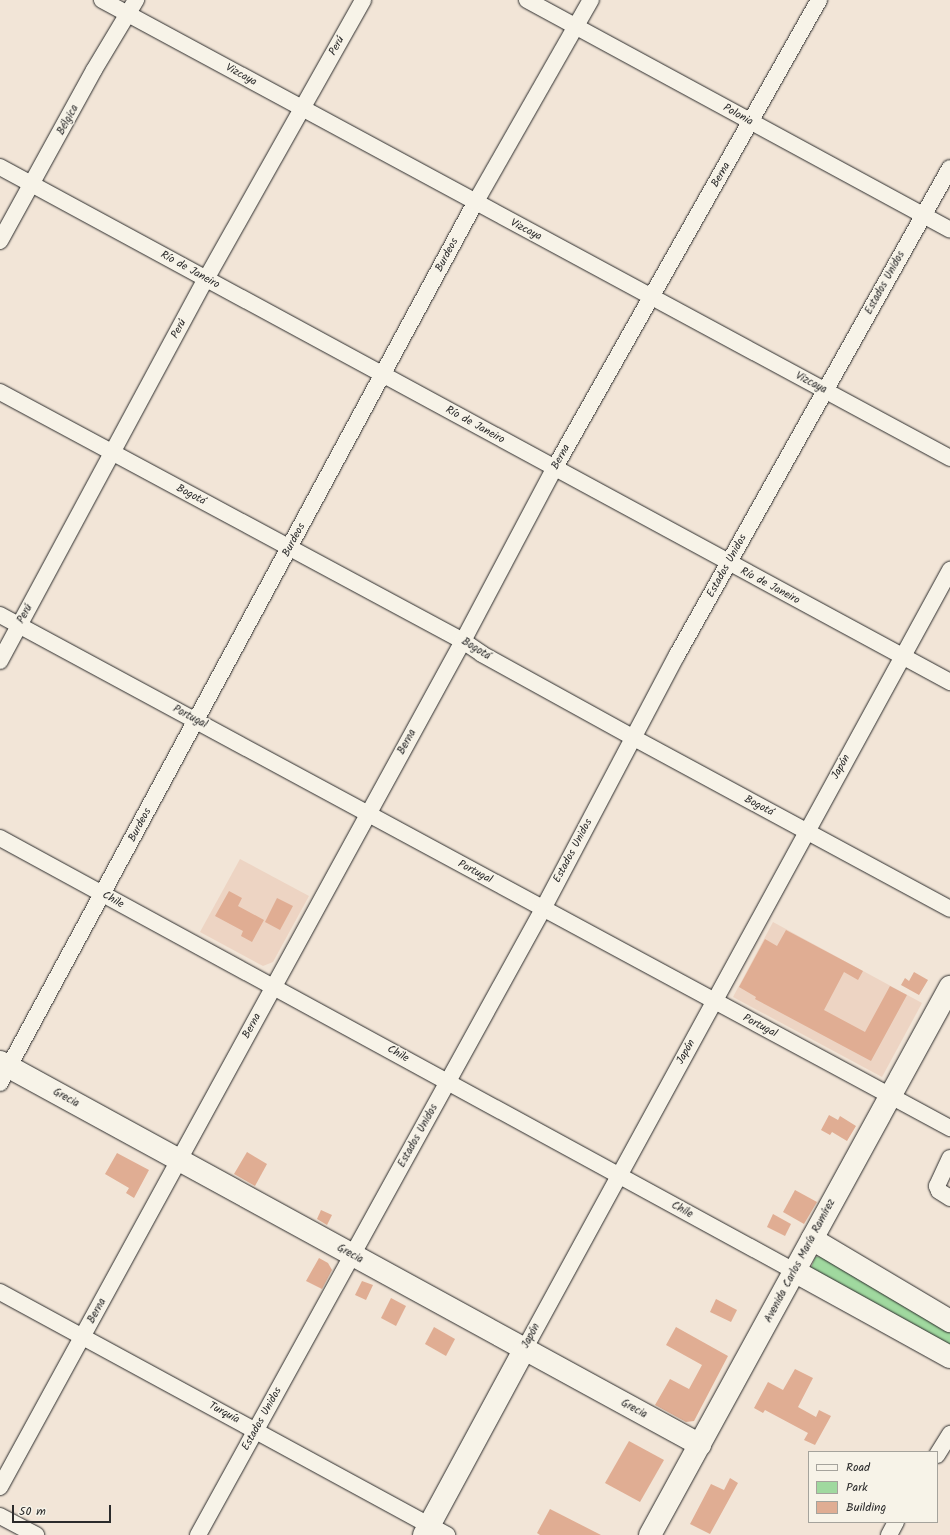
<!DOCTYPE html>
<html>
<head>
<meta charset="utf-8">
<style>
  body { margin:0 }
  #map { position:relative; width:950px; height:1535px; overflow:hidden; background:#f2e5d7; font-family:Kalam,sans-serif }
  div>[style] { position:absolute }
  [style*='--x'] { left:calc(var(--x)*1px); top:calc(var(--y)*1px); width:calc(var(--w)*1px); rotate:calc(var(--a)*1deg) }
  .built>* { inset:0; background:#edd4c3 }
  .green>* { inset:0; background:#a0d99f }
  .building>* { inset:0; background:#e0ad93 }
  .roads { filter:drop-shadow(0 0 1px #2b2b2b) drop-shadow(0 0 1px #2b2b2b) }
  .street>* { height:16px; margin:-8px; padding:0 8px; transform-origin:8px; border-radius:8px; background:#f7f3e8 }
  .secondary>* { height:22px; margin:-11px; padding:0 11px; transform-origin:11px; border-radius:11px; background:#f7f3e8 }
  span { translate:-50% -50%; white-space:nowrap; text-align:center; line-height:1.15; -webkit-text-stroke:3px #f7f3e8; paint-order:stroke }
  .street-label { font-size:11px; color:#2b2b2b }
  .legend { position:absolute; left:808px; top:1451px; width:130px; height:72px; box-sizing:border-box; background:#f7f3e8; border:1px solid #a5a39c; margin:0; padding:5px 7px; list-style:none; font-size:12px; color:#2b2b2b }
  .legend li { display:flex; align-items:center; gap:8px; height:20px }
  .legend b { width:20px; border:1px solid #a5a39c }
  .scale { position:absolute; left:12px; top:1505px; width:99px; height:18px; box-sizing:border-box; border:2px solid #2b2b2b; border-top:0; padding-left:5px; font-size:12px; line-height:14px; white-space:nowrap; color:#2b2b2b; -webkit-text-stroke:3px #f7f3e8; paint-order:stroke }
</style>
</head>
<body>
<div id="map">
  <div class="built">
    <div style="clip-path:polygon(240px 859px,309px 896px,273px 962px,263px 966px,200px 932px)"></div>
    <div style="clip-path:polygon(773px 922px,922px 1003px,882px 1077px,733px 997px)"></div>
  </div>
  <div class="green">
    <div style="clip-path:polygon(822px 1256px,950px 1330px,950px 1349px,811px 1268px,815px 1257px)"></div>
  </div>
  <div class="building">
    <div style="clip-path:polygon(229px 891px,242px 898px,238px 906px,264px 920px,252px 942px,241px 936px,243px 931px,215px 916px)"></div>
    <div style="clip-path:polygon(277px 898px,293px 906px,280px 930px,265px 922px)"></div>
    <div style="clip-path:polygon(786px 930px,863px 971px,858px 980px,844px 972px,824px 1010px,865px 1032px,890px 986px,907px 995px,871px 1061px,755px 999px,756px 997px,739px 987px,765px 939px,777px 946px)"></div>
    <div style="clip-path:polygon(914px 972px,928px 980px,919px 995px,901px 985px,905px 978px,909px 981px)"></div>
    <div style="clip-path:polygon(829px 1115px,838px 1120px,840px 1116px,856px 1126px,847px 1141px,832px 1132px,830px 1135px,821px 1130px)"></div>
    <div style="clip-path:polygon(247px 1152px,267px 1164px,255px 1186px,234px 1174px)"></div>
    <div style="clip-path:polygon(117px 1153px,149px 1170px,134px 1198px,126px 1193px,129px 1188px,105px 1174px)"></div>
    <div style="clip-path:polygon(795px 1190px,817px 1202px,804px 1224px,783px 1212px)"></div>
    <div style="clip-path:polygon(321px 1210px,332px 1215px,327px 1225px,317px 1219px)"></div>
    <div style="clip-path:polygon(773px 1214px,791px 1224px,785px 1236px,767px 1227px)"></div>
    <div style="clip-path:polygon(319px 1258px,328px 1263px,332px 1270px,322px 1289px,306px 1281px)"></div>
    <div style="clip-path:polygon(362px 1281px,373px 1285px,366px 1300px,355px 1295px)"></div>
    <div style="clip-path:polygon(391px 1298px,406px 1306px,396px 1326px,381px 1318px)"></div>
    <div style="clip-path:polygon(716px 1299px,737px 1310px,731px 1322px,710px 1312px)"></div>
    <div style="clip-path:polygon(434px 1327px,455px 1339px,446px 1356px,425px 1344px)"></div>
    <div style="clip-path:polygon(676px 1327px,728px 1356px,694px 1421px,686px 1422px,655px 1405px,670px 1379px,689px 1389px,702px 1365px,666px 1345px)"></div>
    <div style="clip-path:polygon(795px 1369px,813px 1378px,798px 1407px,816px 1417px,819px 1410px,831px 1416px,815px 1445px,804px 1440px,808px 1433px,765px 1410px,763px 1413px,754px 1408px,768px 1382px,783px 1390px)"></div>
    <div style="clip-path:polygon(629px 1441px,664px 1460px,640px 1502px,605px 1483px)"></div>
    <div style="clip-path:polygon(730px 1478px,738px 1483px,710px 1534px,690px 1524px,711px 1484px,724px 1490px)"></div>
    <div style="clip-path:polygon(550px 1509px,601px 1535px,540px 1535px,537px 1533px)"></div>
  </div>
  <div class="roads">
    <div class="street">
      <div style="--x:102;--y:0;--w:964;--a:28.37"></div>
      <div style="--x:527;--y:0;--w:481;--a:28.5"></div>
      <div style="--x:0;--y:167;--w:1081;--a:28.46"></div>
      <div style="--x:0;--y:241;--w:195;--a:-61.2"></div>
      <div style="--x:94;--y:70;--w:82;--a:-59"></div>
      <div style="--x:0;--y:392;--w:526;--a:28.27"></div>
      <div style="--x:463;--y:641;--w:23;--a:34"></div>
      <div style="--x:482;--y:654;--w:174;--a:28.9"></div>
      <div style="--x:634;--y:738;--w:359;--a:28.4"></div>
      <div style="--x:0;--y:615;--w:1080;--a:28.37"></div>
      <div style="--x:0;--y:661;--w:434;--a:-61.7"></div>
      <div style="--x:206;--y:279;--w:320;--a:-60.6"></div>
      <div style="--x:0;--y:838;--w:907;--a:28.6"></div>
      <div style="--x:0;--y:1083;--w:1000;--a:-61.64"></div>
      <div style="--x:475;--y:203;--w:234;--a:-60.3"></div>
      <div style="--x:950;--y:1158;--w:31;--a:115"></div>
      <div style="--x:937;--y:1186;--w:5;--a:68"></div>
      <div style="--x:939;--y:1191;--w:13;--a:32"></div>
      <div style="--x:0;--y:1292;--w:509;--a:28.53"></div>
      <div style="--x:525;--y:1348;--w:887;--a:-61.35"></div>
      <div style="--x:937;--y:1455;--w:25;--a:-58"></div>
      <div style="--x:0;--y:1487;--w:964;--a:-61.31"></div>
      <div style="--x:463;--y:641;--w:195;--a:-62.1"></div>
      <div style="--x:554;--y:469;--w:539;--a:-60.53"></div>
      <div style="--x:0;--y:1516;--w:41;--a:27.8"></div>
      <div style="--x:198;--y:1535;--w:715;--a:-61.14"></div>
      <div style="--x:543;--y:909;--w:287;--a:-62.2"></div>
      <div style="--x:677;--y:655;--w:558;--a:-60.73"></div>
      <div style="--x:889;--y:1535;--w:15;--a:-62"></div>
    </div>
    <div class="secondary">
      <div style="--x:0;--y:1062;--w:798;--a:28.68"></div>
      <div style="--x:812;--y:1239;--w:161;--a:30.7"></div>
      <div style="--x:796;--y:1272;--w:176;--a:28.9"></div>
      <div style="--x:424;--y:1535;--w:213;--a:-61.6"></div>
      <div style="--x:650;--y:1535;--w:625;--a:-61.3"></div>
    </div>
  </div>
  <div class="street-label">
    <span style="left:337px;top:46px;rotate:-61deg">Perú</span>
    <span style="left:241px;top:75px;rotate:29deg">Vizcaya</span>
    <span style="left:738px;top:115px;rotate:29deg">Polonia</span>
    <span style="left:68px;top:120px;rotate:-61deg">Bélgica</span>
    <span style="left:721px;top:175px;rotate:-60deg">Berna</span>
    <span style="left:526px;top:230px;rotate:28deg">Vizcaya</span>
    <span style="left:447px;top:255px;rotate:-62deg">Burdeos</span>
    <span style="left:190px;top:270px;rotate:29deg">Río de Janeiro</span>
    <span style="left:885px;top:283px;rotate:-61deg">Estados Unidos</span>
    <span style="left:179px;top:329px;rotate:-62deg">Perú</span>
    <span style="left:811px;top:383px;rotate:28deg">Vizcaya</span>
    <span style="left:475px;top:425px;rotate:29deg">Río de Janeiro</span>
    <span style="left:561px;top:457px;rotate:-61deg">Berna</span>
    <span style="left:191px;top:495px;rotate:28deg">Bogotá</span>
    <span style="left:294px;top:540px;rotate:-62deg">Burdeos</span>
    <span style="left:727px;top:566px;rotate:-61deg">Estados Unidos</span>
    <span style="left:770px;top:586px;rotate:28deg">Río de Janeiro</span>
    <span style="left:25px;top:614px;rotate:-61deg">Perú</span>
    <span style="left:476px;top:649px;rotate:32deg">Bogotá</span>
    <span style="left:190px;top:717px;rotate:28deg">Portugal</span>
    <span style="left:407px;top:742px;rotate:-61deg">Berna</span>
    <span style="left:841px;top:767px;rotate:-61deg">Japón</span>
    <span style="left:759px;top:806px;rotate:28deg">Bogotá</span>
    <span style="left:140px;top:825px;rotate:-62deg">Burdeos</span>
    <span style="left:573px;top:851px;rotate:-62deg">Estados Unidos</span>
    <span style="left:475px;top:872px;rotate:28deg">Portugal</span>
    <span style="left:113px;top:900px;rotate:29deg">Chile</span>
    <span style="left:252px;top:1026px;rotate:-62deg">Berna</span>
    <span style="left:760px;top:1026px;rotate:28deg">Portugal</span>
    <span style="left:686px;top:1052px;rotate:-61deg">Japón</span>
    <span style="left:398px;top:1054px;rotate:29deg">Chile</span>
    <span style="left:66px;top:1098px;rotate:29deg">Grecia</span>
    <span style="left:418px;top:1136px;rotate:-61deg">Estados Unidos</span>
    <span style="left:682px;top:1210px;rotate:29deg">Chile</span>
    <span style="left:350px;top:1254px;rotate:29deg">Grecia</span>
    <span style="left:800px;top:1261px;rotate:-62deg">Avenida Carlos María Ramírez</span>
    <span style="left:97px;top:1311px;rotate:-61deg">Berna</span>
    <span style="left:531px;top:1336px;rotate:-62deg">Japón</span>
    <span style="left:634px;top:1409px;rotate:29deg">Grecia</span>
    <span style="left:224px;top:1413px;rotate:28deg">Turquía</span>
    <span style="left:262px;top:1419px;rotate:-61deg">Estados Unidos</span>
  </div>
  <ul class="legend">
  <li><b style="height:5px;background:#f7f3e8"></b>Road</li>
  <li><b style="height:11px;background:#a0d99f"></b>Park</li>
  <li><b style="height:11px;background:#e0ad93"></b>Building</li>
  </ul>
  <div class="scale">50 m</div>
</div>
</body>
</html>
